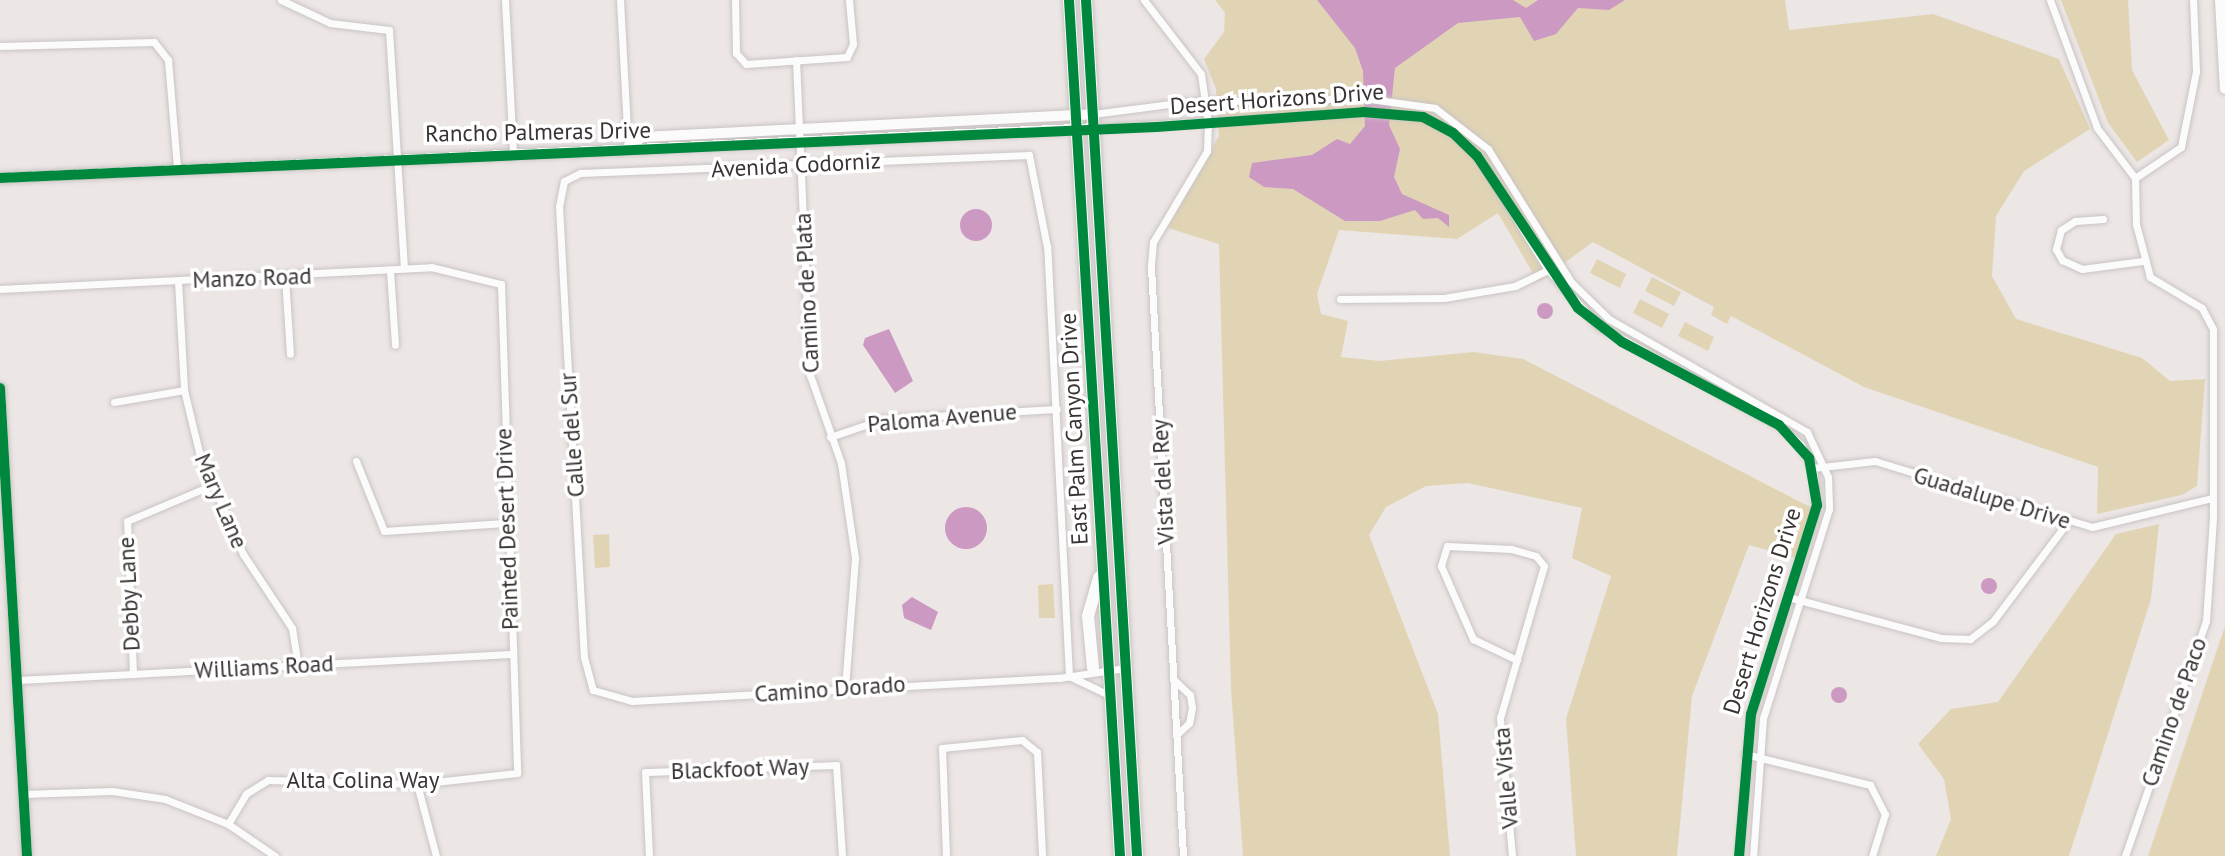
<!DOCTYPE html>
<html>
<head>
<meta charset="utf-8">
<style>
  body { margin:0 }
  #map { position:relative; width:2225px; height:856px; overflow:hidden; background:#ece6e5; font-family:"PT Sans",sans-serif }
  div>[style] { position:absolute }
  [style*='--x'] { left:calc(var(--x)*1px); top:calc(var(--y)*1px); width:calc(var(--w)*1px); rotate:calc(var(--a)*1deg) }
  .green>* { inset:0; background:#e1d4b5 }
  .water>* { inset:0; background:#cc99c3 }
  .round { border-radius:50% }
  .roads { filter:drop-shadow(0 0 2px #c9c4c3) drop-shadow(0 0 2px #c9c4c3) }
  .minor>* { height:7px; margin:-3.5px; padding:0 3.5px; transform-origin:3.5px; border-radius:3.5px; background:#fcfbfb }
  .tertiary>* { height:10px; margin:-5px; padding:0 5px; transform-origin:5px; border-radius:5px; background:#fcfbfb }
  .secondary>* { height:10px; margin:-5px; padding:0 5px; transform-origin:5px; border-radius:5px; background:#fcfbfb }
  .primary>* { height:12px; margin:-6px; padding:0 6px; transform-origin:6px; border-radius:6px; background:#fcfbfb }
  .cycleway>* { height:10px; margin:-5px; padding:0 5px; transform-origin:5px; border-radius:5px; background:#00873e }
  span { translate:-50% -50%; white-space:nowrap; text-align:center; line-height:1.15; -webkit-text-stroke:7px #fff; paint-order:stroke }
  .street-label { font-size:23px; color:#393433 }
</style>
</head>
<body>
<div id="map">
  <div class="green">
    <div style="clip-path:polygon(1215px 0,1785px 0,1789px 30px,1933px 14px,2059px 59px,2090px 129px,2024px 171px,1996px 216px,1992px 276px,2016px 319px,2142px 358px,2170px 381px,2205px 379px,2197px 486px,2182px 495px,2097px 514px,2098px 467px,1864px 387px,1731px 316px,1727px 324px,1711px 315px,1714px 307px,1593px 242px,1538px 282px,1498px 213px,1457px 239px,1339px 230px,1317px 294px,1321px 314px,1348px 321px,1341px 357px,1379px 361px,1474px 352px,1523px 359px,1812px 508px,1796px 558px,1749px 545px,1692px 696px,1677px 856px,1576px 856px,1566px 719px,1611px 576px,1572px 558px,1582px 508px,1468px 483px,1426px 486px,1386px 507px,1369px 535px,1438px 714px,1450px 856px,1243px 856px,1231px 689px,1219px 244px,1168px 228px,1219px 136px,1216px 89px,1204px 59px,1224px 32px,1225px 13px)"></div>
    <div style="clip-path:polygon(2061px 0,2128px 0,2132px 70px,2169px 140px,2137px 162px,2108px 123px)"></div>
    <div style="clip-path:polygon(1597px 259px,1626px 274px,1620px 288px,1590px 273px)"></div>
    <div style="clip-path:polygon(1652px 277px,1681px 292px,1674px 306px,1645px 291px)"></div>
    <div style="clip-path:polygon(1640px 299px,1669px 314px,1662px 328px,1633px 313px)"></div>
    <div style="clip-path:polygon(1685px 322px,1714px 337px,1708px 351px,1678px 336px)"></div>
    <div style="clip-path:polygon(2159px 524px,2151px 599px,2069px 856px,1936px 856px,1951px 819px,1944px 779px,1918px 744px,1951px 709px,1998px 702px,2116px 534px)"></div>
    <div style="clip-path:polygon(609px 534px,610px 567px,595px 568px,593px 535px)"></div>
    <div style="clip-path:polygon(1053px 584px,1055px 618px,1039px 618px,1038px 585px)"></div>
    <div style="clip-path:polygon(2225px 626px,2225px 856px,2148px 856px)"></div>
  </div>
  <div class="water">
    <div style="clip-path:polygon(1317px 0,1513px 0,1526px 8px,1538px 0,1625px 0,1609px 10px,1578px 8px,1556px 34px,1534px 41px,1520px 17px,1458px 23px,1395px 68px,1389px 125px,1400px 149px,1394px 177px,1402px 194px,1449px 215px,1449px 227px,1438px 218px,1423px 219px,1415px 210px,1380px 221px,1345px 221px,1293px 189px,1264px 187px,1249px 177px,1252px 163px,1312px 155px,1337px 139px,1350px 144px,1365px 126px,1363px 71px,1355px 48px)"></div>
    <div class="round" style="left:960px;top:209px;width:32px;height:32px"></div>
    <div class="round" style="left:1537px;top:303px;width:16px;height:16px"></div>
    <div style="clip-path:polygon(889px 329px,913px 381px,895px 393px,863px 345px,865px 338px)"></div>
    <div class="round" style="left:945px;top:507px;width:42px;height:42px"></div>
    <div class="round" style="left:1981px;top:578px;width:16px;height:16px"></div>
    <div style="clip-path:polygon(912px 597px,938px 612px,931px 630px,904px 618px,902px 605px)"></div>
    <div class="round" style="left:1831px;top:687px;width:16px;height:16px"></div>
  </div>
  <div class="roads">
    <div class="minor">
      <div style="--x:281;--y:0;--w:54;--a:25.1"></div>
      <div style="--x:330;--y:23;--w:59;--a:6.8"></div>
      <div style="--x:389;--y:30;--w:239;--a:86.4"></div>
      <div style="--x:505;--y:0;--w:152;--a:87"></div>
      <div style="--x:620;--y:0;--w:147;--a:86.9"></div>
      <div style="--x:735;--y:0;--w:53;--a:88.9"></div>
      <div style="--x:736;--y:53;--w:15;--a:48"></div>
      <div style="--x:746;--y:64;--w:101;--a:-4"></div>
      <div style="--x:847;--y:57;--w:14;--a:-65"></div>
      <div style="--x:853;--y:44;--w:44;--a:-95.2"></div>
      <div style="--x:1144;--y:0;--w:93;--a:52.4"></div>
      <div style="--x:1201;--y:74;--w:49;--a:81.9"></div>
      <div style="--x:1208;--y:123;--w:28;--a:92"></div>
      <div style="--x:1207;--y:151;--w:106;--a:120.7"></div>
      <div style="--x:1153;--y:242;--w:25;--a:95"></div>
      <div style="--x:1151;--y:267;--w:590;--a:86.89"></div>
      <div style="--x:2050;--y:0;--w:136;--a:69.8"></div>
      <div style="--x:2097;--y:128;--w:63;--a:52.8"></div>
      <div style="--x:0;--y:46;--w:154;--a:-1.5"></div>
      <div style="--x:154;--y:42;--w:23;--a:52"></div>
      <div style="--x:168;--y:60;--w:107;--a:85.2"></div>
      <div style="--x:796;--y:60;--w:315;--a:87.5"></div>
      <div style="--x:810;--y:375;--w:93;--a:70.6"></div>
      <div style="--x:841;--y:463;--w:96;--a:81.6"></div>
      <div style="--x:855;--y:558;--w:130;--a:94.4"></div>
      <div style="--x:1093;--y:114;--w:94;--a:-7.4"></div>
      <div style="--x:1186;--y:102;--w:177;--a:-1.3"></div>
      <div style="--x:1363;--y:98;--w:73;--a:7.9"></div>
      <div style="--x:1435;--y:108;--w:67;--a:37.7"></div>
      <div style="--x:1488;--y:149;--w:157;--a:58"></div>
      <div style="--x:1571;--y:282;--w:53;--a:44.2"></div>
      <div style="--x:1609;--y:319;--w:228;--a:29.7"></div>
      <div style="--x:1807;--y:432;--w:50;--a:65"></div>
      <div style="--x:1828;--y:477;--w:32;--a:88"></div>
      <div style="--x:1829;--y:509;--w:219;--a:107.5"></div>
      <div style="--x:1763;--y:718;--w:138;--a:94.1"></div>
      <div style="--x:1095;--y:128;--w:268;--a:-3.4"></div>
      <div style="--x:1363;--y:112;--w:60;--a:4.8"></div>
      <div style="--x:1423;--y:117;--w:34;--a:28"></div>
      <div style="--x:1453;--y:133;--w:33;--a:44"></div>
      <div style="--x:1477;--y:156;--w:134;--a:58.1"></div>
      <div style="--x:1548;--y:270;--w:76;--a:47.7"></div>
      <div style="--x:1599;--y:326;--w:205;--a:28.8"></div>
      <div style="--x:1779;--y:425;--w:30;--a:42"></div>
      <div style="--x:1801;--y:445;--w:26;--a:62"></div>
      <div style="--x:1813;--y:468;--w:37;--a:84"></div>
      <div style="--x:1817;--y:505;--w:219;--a:107.5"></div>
      <div style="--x:1751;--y:714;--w:143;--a:94.8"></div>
      <div style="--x:2135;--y:178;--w:55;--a:-34"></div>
      <div style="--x:2181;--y:147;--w:77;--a:-78.8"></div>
      <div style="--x:2196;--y:71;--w:71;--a:-92.4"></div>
      <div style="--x:2103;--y:219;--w:28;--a:176"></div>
      <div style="--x:2075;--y:221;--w:17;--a:147"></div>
      <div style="--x:2061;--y:230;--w:20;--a:105"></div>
      <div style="--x:2056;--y:249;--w:13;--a:61"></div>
      <div style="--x:2062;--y:260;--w:22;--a:24"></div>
      <div style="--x:2082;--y:269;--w:61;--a:-7.6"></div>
      <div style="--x:390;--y:271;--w:74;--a:86.1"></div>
      <div style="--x:285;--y:277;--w:77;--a:86.3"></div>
      <div style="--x:178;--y:281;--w:109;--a:86.8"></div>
      <div style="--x:184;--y:390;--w:64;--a:76.4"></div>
      <div style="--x:199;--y:452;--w:111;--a:66.7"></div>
      <div style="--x:243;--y:554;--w:89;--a:56.5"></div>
      <div style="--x:292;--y:628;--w:38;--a:81"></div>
      <div style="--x:0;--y:289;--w:432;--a:-2.9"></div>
      <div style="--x:431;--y:267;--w:72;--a:13.7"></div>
      <div style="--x:501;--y:284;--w:489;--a:88.1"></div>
      <div style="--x:517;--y:773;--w:101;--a:173.7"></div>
      <div style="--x:417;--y:784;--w:149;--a:-178.5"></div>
      <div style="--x:268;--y:780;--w:26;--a:148"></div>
      <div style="--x:246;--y:794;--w:35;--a:121"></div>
      <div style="--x:1340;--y:299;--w:104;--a:-0.6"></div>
      <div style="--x:1444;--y:298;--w:72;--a:-9.6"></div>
      <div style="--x:1515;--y:286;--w:37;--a:-26"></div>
      <div style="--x:114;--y:402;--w:71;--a:-9.7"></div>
      <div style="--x:830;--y:437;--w:56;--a:-18.8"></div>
      <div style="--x:883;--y:419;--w:174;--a:-3.3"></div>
      <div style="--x:356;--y:461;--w:75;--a:68.2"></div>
      <div style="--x:384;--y:531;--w:121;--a:-3.8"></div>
      <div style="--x:1813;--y:468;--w:62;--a:-6.4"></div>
      <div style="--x:1875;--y:461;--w:227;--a:16.9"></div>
      <div style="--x:2092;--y:527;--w:123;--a:-13.6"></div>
      <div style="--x:1788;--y:597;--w:158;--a:15"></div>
      <div style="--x:1941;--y:638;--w:29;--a:2"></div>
      <div style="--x:1970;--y:639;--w:29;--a:-38"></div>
      <div style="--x:1993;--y:621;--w:121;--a:-53"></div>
      <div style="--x:133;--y:674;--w:153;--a:-92.2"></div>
      <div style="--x:127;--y:521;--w:90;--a:-22.9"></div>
      <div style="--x:1069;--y:676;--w:430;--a:-92.9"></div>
      <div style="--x:1047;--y:247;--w:94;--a:-101.1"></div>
      <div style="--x:1029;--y:155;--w:449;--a:177.7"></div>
      <div style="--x:580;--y:173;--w:18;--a:153"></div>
      <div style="--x:564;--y:181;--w:25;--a:101"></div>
      <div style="--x:559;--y:206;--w:112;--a:86.9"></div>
      <div style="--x:565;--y:318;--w:340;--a:86.8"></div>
      <div style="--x:584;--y:657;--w:34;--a:75"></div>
      <div style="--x:593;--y:690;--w:41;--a:15.8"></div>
      <div style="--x:632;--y:701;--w:428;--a:-3.1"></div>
      <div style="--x:1059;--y:678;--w:67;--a:-8.6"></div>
      <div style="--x:1069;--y:676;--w:44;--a:25.4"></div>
      <div style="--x:1173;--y:679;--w:23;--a:43"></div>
      <div style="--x:1190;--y:695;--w:13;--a:81"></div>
      <div style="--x:1192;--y:708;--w:15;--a:101"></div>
      <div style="--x:1189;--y:723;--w:18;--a:137"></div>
      <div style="--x:17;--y:680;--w:496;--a:-3"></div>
      <div style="--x:1745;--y:754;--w:129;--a:13.9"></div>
      <div style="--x:1870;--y:785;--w:33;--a:63"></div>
      <div style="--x:1885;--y:814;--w:44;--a:107.2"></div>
      <div style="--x:417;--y:784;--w:74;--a:75.2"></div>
      <div style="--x:23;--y:794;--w:89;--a:-1.9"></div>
      <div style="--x:112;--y:791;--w:54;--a:8.6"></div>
      <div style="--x:165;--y:799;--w:68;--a:21.6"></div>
      <div style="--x:228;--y:824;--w:57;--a:34.2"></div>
      <div style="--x:649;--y:856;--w:84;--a:-92.7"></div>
      <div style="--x:645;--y:772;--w:191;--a:-2.1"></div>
      <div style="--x:836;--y:765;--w:91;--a:86.2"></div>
      <div style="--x:946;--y:856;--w:108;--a:-92.1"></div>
      <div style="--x:942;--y:748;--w:80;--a:-5.7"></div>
      <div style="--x:1022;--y:740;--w:19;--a:39"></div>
      <div style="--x:1037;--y:752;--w:104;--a:87.2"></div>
      <div style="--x:1512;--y:856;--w:139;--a:-95"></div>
      <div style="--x:1500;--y:718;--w:158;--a:-73.9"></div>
      <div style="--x:1544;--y:566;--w:13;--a:-129"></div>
      <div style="--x:1536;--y:556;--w:26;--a:-164"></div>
      <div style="--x:1511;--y:549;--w:64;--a:-177.3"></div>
      <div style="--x:1447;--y:546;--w:21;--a:107"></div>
      <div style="--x:1441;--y:566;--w:80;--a:66.3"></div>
      <div style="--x:1473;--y:639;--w:49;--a:25.5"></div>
      <div style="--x:2125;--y:856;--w:249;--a:-71"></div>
      <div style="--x:2206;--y:621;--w:103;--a:-86.1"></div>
      <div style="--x:2213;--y:518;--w:189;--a:-90"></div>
      <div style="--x:2213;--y:329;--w:24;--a:-118"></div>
      <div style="--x:2202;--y:308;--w:61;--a:-149.2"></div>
      <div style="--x:2150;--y:277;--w:55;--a:-104.8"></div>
      <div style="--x:2136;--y:224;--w:46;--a:-91.2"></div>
    </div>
    <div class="tertiary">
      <div style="--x:628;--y:147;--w:18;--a:-34"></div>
      <div style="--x:643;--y:137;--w:451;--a:-2.9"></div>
      <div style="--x:0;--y:178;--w:1096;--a:-2.61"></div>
      <div style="--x:0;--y:388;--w:469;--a:86.7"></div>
    </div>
    <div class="secondary">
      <div style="--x:2220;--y:0;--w:89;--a:86.8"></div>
    </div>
    <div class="primary">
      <div style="--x:1069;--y:0;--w:858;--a:86.59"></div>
      <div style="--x:1086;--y:0;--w:858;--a:86.59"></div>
      <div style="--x:1093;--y:668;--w:52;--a:-95.5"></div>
      <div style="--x:1088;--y:616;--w:40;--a:-74"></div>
    </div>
  </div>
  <div class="cycleway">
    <div style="--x:1069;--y:0;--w:858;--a:86.59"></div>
    <div style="--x:1086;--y:0;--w:858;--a:86.59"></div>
    <div style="--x:0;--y:178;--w:1157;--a:-2.53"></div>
    <div style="--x:1156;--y:127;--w:208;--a:-4.1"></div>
    <div style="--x:1363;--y:112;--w:60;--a:4.8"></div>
    <div style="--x:1423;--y:117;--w:34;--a:28"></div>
    <div style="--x:1453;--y:133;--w:33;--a:44"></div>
    <div style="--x:1477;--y:156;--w:182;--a:56.4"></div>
    <div style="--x:1578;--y:308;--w:56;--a:37.7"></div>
    <div style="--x:1622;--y:342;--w:178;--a:27.9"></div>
    <div style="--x:1779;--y:425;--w:45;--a:47.7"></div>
    <div style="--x:1809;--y:458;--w:48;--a:80.3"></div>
    <div style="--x:1817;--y:505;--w:219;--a:107.5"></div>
    <div style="--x:1751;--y:714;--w:143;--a:94.8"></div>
    <div style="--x:0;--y:388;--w:469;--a:86.7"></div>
  </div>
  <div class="street-label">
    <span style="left:1277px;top:99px;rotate:-4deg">Desert Horizons Drive</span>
    <span style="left:538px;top:132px;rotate:-1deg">Rancho Palmeras Drive</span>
    <span style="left:796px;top:165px;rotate:-3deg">Avenida Codorniz</span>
    <span style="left:252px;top:278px;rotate:-2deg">Manzo Road</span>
    <span style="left:807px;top:293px;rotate:-93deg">Camino de Plata</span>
    <span style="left:942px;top:418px;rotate:-5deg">Paloma Avenue</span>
    <span style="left:1074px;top:429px;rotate:-93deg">East Palm Canyon Drive</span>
    <span style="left:572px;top:435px;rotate:-94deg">Calle del Sur</span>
    <span style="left:1163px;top:482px;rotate:-93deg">Vista del Rey</span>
    <span style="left:1992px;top:498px;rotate:17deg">Guadalupe Drive</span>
    <span style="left:221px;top:501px;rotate:67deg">Mary Lane</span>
    <span style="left:507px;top:529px;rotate:-92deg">Painted Desert Drive</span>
    <span style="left:129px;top:594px;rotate:-93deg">Debby Lane</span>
    <span style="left:1762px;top:611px;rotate:-73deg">Desert Horizons Drive</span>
    <span style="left:264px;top:667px;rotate:-3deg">Williams Road</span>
    <span style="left:830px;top:689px;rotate:-4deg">Camino Dorado</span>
    <span style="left:2174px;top:712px;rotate:-71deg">Camino de Paco</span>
    <span style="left:740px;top:769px;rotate:-2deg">Blackfoot Way</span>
    <span style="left:1506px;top:778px;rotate:-95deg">Valle Vista</span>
    <span style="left:363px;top:780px">Alta Colina Way</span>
  </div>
</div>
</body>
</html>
